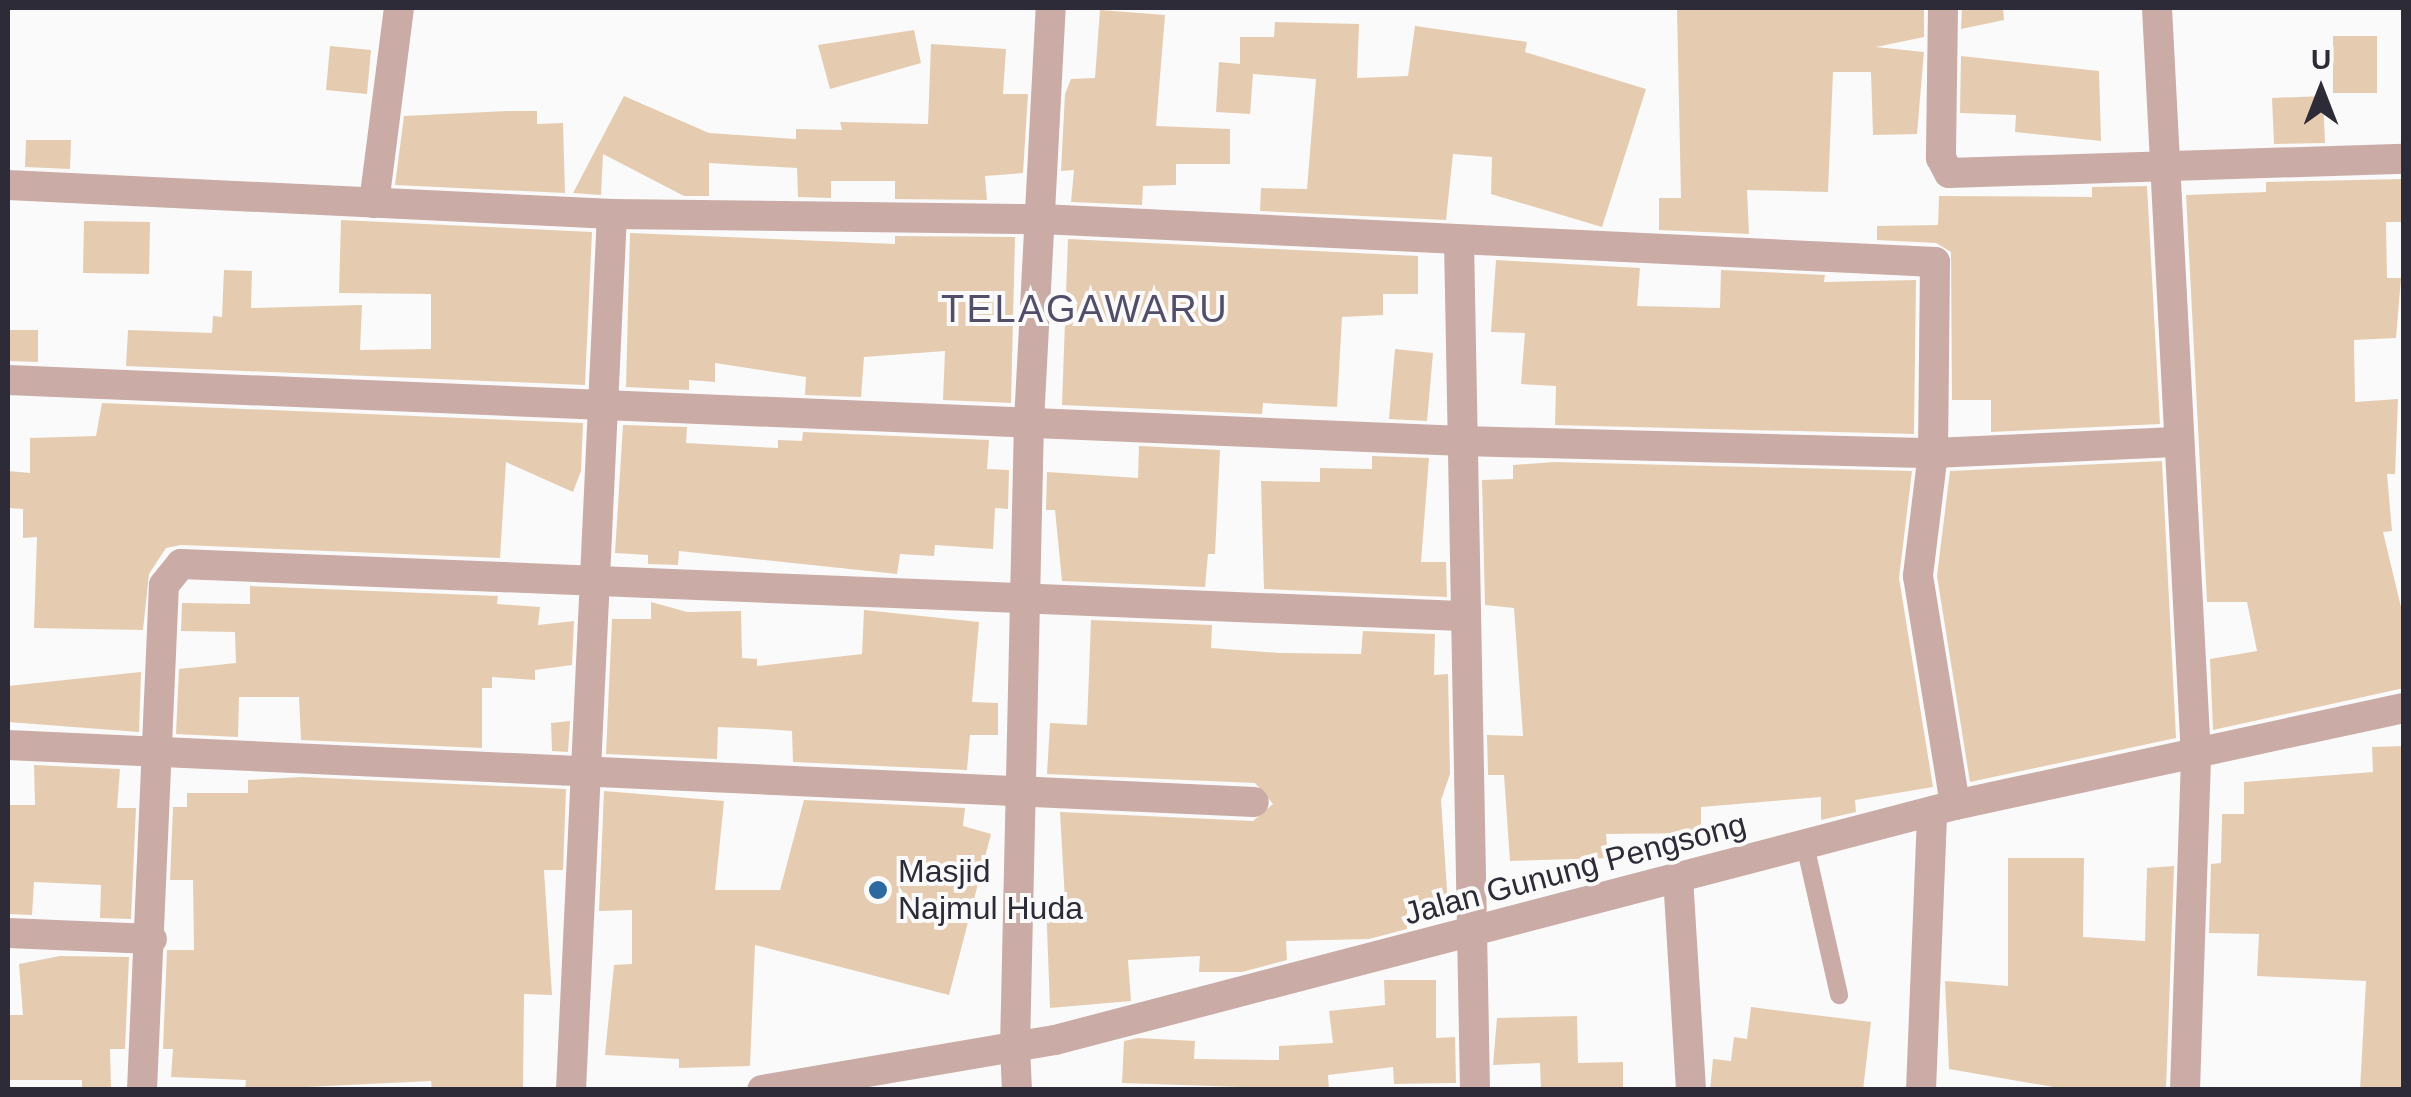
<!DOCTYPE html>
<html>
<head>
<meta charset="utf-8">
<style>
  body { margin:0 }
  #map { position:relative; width:2411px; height:1097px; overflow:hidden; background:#fafafa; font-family:Helvetica,sans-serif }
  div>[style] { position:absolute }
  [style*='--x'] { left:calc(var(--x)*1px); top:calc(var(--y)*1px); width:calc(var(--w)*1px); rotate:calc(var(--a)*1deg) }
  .building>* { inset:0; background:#e5ccb0 }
  .service>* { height:18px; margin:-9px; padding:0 9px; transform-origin:9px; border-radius:9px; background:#caaba5 }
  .minor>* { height:30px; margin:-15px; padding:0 15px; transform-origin:15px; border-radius:15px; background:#caaba5 }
  .tertiary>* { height:30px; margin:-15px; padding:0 15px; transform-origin:15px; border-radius:15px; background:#caaba5 }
  .dots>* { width:28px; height:28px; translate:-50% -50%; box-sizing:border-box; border:5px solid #fafafa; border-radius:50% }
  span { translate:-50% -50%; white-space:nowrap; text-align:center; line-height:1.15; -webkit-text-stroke:8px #fafafa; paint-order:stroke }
  .street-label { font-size:32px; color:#2c2b37 }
  .poi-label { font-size:32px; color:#2c2b37 }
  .left { translate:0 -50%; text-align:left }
  .quarter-label { font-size:38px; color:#524d69; letter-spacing:2.5px }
  .frame { position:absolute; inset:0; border:10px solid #2c2b37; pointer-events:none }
  .north { position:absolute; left:2271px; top:40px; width:100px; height:100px; -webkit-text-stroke:8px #fafafa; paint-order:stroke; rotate:0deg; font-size:28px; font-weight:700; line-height:40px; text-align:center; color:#2c2b37 }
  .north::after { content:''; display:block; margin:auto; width:35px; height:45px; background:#2c2b37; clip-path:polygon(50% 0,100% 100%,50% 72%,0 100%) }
</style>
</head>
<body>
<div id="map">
  <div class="building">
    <div style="clip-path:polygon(1924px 8px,1924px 37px,1876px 47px,1924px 52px,1917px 134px,1873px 135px,1871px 72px,1833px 72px,1828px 192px,1747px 190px,1749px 234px,1659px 230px,1659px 198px,1681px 198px,1677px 9px)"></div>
    <div style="clip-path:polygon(1962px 8px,2003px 8px,2004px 20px,1961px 29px)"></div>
    <div style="clip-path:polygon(1100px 10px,1165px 15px,1156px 126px,1230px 129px,1230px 164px,1176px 164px,1176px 185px,1143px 186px,1142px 205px,1071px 202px,1074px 170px,1061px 171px,1065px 94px,1071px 79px,1095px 78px)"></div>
    <div style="clip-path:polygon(1275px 22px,1359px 24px,1357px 78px,1408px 76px,1415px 26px,1527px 42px,1525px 52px,1646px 89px,1602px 227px,1491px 194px,1492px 157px,1453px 154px,1446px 220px,1260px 211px,1261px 188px,1307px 189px,1316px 79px,1253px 74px,1250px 114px,1216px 112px,1219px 62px,1240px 64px,1240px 37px,1274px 37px)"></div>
    <div style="clip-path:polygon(914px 30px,921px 63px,830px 89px,818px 45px)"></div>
    <div style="clip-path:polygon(2333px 36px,2377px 36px,2377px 93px,2333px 93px)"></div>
    <div style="clip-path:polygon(931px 44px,1006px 49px,1003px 94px,1028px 94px,1023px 173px,985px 176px,987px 200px,895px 199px,895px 181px,831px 181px,831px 198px,798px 197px,797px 168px,709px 163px,709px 196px,684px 196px,603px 154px,601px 195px,573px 193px,624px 96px,709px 133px,796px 139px,796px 129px,842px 130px,840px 122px,928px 124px)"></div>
    <div style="clip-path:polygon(330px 46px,371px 50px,367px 94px,326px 90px)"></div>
    <div style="clip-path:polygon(1961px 56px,2099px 71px,2101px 141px,2015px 132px,2016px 115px,1960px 113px)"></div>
    <div style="clip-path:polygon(2323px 96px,2325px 143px,2274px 144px,2272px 98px)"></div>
    <div style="clip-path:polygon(507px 111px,537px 111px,537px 124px,563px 123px,565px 193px,395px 185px,404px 116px)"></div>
    <div style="clip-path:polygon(26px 140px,71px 140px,70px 169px,25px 167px)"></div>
    <div style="clip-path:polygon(2404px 179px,2404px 222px,2386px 222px,2387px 278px,2401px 278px,2396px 338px,2354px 340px,2355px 402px,2398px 399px,2395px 474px,2387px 474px,2392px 531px,2383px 532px,2401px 607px,2404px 688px,2213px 730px,2210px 659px,2257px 651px,2247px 602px,2207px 602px,2186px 195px,2266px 192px,2266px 182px)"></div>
    <div style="clip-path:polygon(2147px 186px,2160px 424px,1991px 432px,1991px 400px,1952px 400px,1951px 252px,1936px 243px,1877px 240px,1877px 226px,1938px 225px,1939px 196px,2092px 197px,2092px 187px)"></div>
    <div style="clip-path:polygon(341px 220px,592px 232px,585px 385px,126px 366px,128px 330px,212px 333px,213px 316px,222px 317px,224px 270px,252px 271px,251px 308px,362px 305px,360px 350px,431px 349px,431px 294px,339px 293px)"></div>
    <div style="clip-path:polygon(84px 221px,150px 222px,149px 274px,83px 273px)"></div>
    <div style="clip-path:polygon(630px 233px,895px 244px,895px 236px,1015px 237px,1011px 403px,943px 400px,945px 351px,864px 357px,861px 397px,805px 395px,806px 377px,715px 363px,715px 382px,689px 380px,689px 390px,626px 387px)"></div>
    <div style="clip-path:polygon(1068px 239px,1418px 256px,1418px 294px,1383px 294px,1383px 315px,1342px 317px,1337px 407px,1263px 403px,1262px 414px,1062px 405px)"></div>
    <div style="clip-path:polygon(1496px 260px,1640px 268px,1637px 306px,1720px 308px,1721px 270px,1825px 275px,1824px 282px,1916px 280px,1914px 434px,1555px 425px,1556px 386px,1521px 384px,1525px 333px,1491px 332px)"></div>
    <div style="clip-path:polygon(8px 330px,38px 330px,38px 362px,8px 361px)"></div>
    <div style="clip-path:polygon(1395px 349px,1433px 353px,1427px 421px,1389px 419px)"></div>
    <div style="clip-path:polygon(102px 403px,583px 423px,581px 471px,573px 492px,506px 462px,500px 558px,181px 545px,166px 548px,149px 574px,143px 630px,34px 628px,37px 537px,23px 538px,23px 509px,8px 508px,8px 471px,30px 473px,30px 438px,96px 436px)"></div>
    <div style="clip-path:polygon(623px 425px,687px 427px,686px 443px,778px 448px,778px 440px,802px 441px,803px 432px,989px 440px,987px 469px,1009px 470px,1008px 509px,995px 508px,993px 549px,935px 545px,934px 556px,900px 554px,897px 574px,679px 551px,678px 565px,648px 564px,648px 555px,615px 553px)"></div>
    <div style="clip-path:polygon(1139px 446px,1220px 450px,1215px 554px,1208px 554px,1205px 587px,1062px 581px,1055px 510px,1046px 510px,1047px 472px,1138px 478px)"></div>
    <div style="clip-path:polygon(1372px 456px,1429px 458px,1421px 562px,1446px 562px,1447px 597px,1264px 589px,1261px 481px,1320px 482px,1320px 468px,1372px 469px)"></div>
    <div style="clip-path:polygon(2162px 461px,2176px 738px,1970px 782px,1937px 576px,1950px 471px)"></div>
    <div style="clip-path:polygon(1555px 462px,1912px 471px,1899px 578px,1933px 787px,1855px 800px,1856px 812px,1821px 820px,1821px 797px,1701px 807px,1701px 833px,1606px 834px,1608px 858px,1510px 861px,1504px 775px,1488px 775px,1487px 735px,1523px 736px,1514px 608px,1485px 605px,1482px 480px,1513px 479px,1513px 465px)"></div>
    <div style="clip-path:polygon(250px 586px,498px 596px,497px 604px,540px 607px,538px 625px,574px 621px,572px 665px,535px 670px,535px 680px,492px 677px,492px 688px,482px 688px,482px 748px,301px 740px,299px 697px,239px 697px,238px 737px,176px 734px,179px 669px,236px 663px,235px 632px,181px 631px,182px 603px,250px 604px)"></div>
    <div style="clip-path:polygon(651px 602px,687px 612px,741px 611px,742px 658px,757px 659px,757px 666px,862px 654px,864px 610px,979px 622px,972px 702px,998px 703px,998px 735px,970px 735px,967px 770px,793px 762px,792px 731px,764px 729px,718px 727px,717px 759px,606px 754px,612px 619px,651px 619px)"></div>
    <div style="clip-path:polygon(1091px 620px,1212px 625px,1211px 648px,1280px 653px,1361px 654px,1363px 631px,1435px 634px,1434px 675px,1448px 674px,1450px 774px,1441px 800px,1448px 905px,1407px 904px,1407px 929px,1369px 939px,1286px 941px,1287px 960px,1242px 972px,1199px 972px,1200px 956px,1128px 960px,1131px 1001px,1050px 1008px,1046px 901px,1065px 901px,1060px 812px,1253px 821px,1273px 804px,1255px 783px,1047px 774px,1050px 723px,1087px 725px)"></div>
    <div style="clip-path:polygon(141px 672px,139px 732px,8px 722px,8px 686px)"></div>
    <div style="clip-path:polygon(570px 721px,568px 752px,552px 751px,551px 723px)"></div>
    <div style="clip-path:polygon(2404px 746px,2404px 1090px,2360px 1090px,2366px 981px,2257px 976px,2259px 934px,2209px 933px,2211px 864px,2221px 863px,2222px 814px,2244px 814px,2244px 782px,2373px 772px,2372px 747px)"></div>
    <div style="clip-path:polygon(34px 765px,120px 769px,117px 808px,136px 808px,131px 919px,100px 918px,101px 885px,34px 882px,32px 915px,8px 914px,8px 805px,35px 805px)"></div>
    <div style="clip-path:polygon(301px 777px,566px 789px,563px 870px,544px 870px,552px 995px,524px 994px,523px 1090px,432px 1090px,431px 1081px,245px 1090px,246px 1080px,171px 1077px,173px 1049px,163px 1049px,167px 950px,194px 950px,193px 880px,170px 880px,173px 807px,187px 807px,187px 793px,248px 793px,248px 780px)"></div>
    <div style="clip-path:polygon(604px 791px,724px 801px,715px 890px,780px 890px,804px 800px,965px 808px,963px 826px,991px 834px,949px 995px,755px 945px,750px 1066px,679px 1068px,679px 1059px,605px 1055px,614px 965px,632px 964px,632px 910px,599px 911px)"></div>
    <div style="clip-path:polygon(2008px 858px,2084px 858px,2083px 937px,2145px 941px,2147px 868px,2174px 866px,2166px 1090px,2071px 1090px,1949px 1069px,1945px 981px,2008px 986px)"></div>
    <div style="clip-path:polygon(60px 956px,129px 957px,125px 1049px,110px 1049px,111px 1090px,82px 1090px,82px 1080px,8px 1080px,8px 1015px,23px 1015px,19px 964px)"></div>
    <div style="clip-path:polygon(1384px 980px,1436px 980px,1436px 1038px,1455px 1037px,1456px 1083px,1394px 1084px,1393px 1067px,1328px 1075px,1329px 1090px,1122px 1083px,1124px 1041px,1138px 1038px,1195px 1041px,1194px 1059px,1279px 1060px,1279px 1046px,1333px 1043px,1329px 1011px,1385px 1005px)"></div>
    <div style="clip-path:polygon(1751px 1007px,1871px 1022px,1863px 1090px,1710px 1090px,1713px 1059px,1731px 1061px,1734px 1037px,1747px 1039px)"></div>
    <div style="clip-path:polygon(1577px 1016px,1578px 1063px,1623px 1062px,1623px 1090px,1541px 1090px,1540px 1063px,1493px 1065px,1497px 1018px)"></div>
  </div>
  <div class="service">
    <div style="--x:1805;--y:845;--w:154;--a:77.2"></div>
  </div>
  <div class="minor">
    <div style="--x:1943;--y:8;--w:150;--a:90.8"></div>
    <div style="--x:1941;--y:158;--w:17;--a:62"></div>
    <div style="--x:1949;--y:173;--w:455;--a:-1.8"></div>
    <div style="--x:2157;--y:8;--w:751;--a:87.02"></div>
    <div style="--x:2196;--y:758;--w:332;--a:91.9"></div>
    <div style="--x:8;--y:185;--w:605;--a:2.75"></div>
    <div style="--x:612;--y:214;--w:429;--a:0.7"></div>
    <div style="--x:1041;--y:219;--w:895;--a:2.75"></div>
    <div style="--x:1935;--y:262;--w:191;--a:90.6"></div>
    <div style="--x:1933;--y:453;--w:124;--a:97"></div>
    <div style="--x:1918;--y:576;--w:232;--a:80.8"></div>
    <div style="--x:374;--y:203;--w:197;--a:-82.7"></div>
    <div style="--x:1459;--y:240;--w:850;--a:88.92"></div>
    <div style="--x:8;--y:380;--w:1456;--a:2.4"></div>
    <div style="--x:1463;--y:441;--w:470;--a:1.5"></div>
    <div style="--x:1933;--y:453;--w:242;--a:-2.6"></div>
    <div style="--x:8;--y:745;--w:1247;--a:2.62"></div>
    <div style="--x:1678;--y:877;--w:213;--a:86.5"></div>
    <div style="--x:8;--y:933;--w:144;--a:2.4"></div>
    <div style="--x:1015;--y:1048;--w:42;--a:87.3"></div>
    <div style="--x:142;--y:1090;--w:505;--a:-87.51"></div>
    <div style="--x:164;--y:585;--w:27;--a:-51"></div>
    <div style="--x:181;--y:564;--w:1281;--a:2.33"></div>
    <div style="--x:571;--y:1090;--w:877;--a:-87.32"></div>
    <div style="--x:1921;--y:1090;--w:277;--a:-87.7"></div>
  </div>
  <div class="tertiary">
    <div style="--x:1015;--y:1048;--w:626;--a:-88.72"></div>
    <div style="--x:1029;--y:422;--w:415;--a:-87"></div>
    <div style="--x:762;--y:1090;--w:297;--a:-9.7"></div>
    <div style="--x:1055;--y:1040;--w:930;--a:-14.63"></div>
    <div style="--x:1955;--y:805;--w:459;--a:-12.2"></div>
  </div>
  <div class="dots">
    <div style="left:878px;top:890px;background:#2b69a0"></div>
  </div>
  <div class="street-label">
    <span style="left:1575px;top:869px;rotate:-15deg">Jalan Gunung Pengsong</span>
  </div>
  <div class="poi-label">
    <span class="left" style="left:898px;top:890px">Masjid<br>Najmul Huda</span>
  </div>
  <div class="quarter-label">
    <span style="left:1085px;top:310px">TELAGAWARU</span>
  </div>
  <div class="frame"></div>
  <div class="north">U</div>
</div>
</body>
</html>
